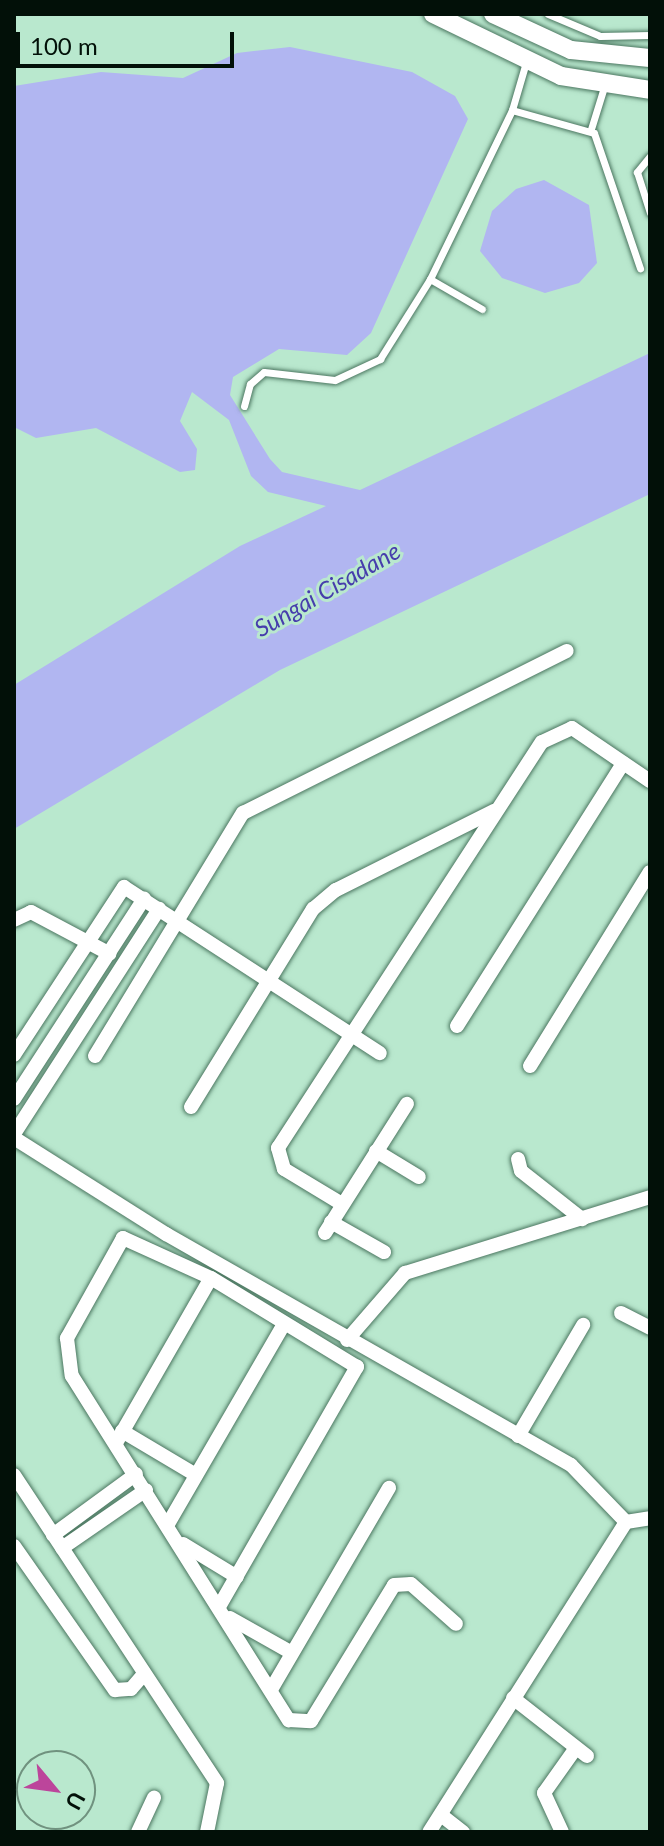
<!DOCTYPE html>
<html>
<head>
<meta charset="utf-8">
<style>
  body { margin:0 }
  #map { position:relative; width:664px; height:1846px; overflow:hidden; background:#b9e8ce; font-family:Lato,sans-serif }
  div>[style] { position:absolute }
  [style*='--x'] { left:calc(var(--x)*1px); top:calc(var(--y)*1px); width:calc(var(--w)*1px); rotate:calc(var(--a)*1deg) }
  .water>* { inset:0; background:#b1b6f1 }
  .roads { filter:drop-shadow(0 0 2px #4b7660) drop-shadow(0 0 2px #4b7660) }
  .service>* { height:7px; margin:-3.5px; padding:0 3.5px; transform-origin:3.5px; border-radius:3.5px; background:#fff }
  .minor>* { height:14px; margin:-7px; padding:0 7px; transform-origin:7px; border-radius:7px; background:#fff }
  .tertiary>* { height:18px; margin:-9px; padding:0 9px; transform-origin:9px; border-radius:9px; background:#fff }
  span { translate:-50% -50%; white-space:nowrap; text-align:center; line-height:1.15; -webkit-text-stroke:6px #b9e8ce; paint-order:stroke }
  .water-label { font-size:24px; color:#463dac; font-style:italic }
  .frame { position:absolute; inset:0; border:16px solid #021008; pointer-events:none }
  .north { position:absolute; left:16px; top:1750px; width:80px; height:80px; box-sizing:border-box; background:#b9e8ce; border:2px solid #70927f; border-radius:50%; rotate:119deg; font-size:22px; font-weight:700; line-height:32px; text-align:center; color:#021008 }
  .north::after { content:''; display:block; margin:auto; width:28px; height:36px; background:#bc459b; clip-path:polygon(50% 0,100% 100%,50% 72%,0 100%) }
  .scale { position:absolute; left:16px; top:32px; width:218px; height:36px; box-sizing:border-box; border:4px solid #021008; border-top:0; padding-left:10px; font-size:24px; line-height:28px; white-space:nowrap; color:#021008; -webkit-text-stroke:6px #b9e8ce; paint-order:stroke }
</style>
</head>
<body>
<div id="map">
  <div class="water">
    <div style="clip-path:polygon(290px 47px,412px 72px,455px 96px,468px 119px,371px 333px,347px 355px,279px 349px,233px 377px,230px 395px,270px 459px,282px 472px,360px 490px,650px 353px,650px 494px,280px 670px,14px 829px,14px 685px,240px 546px,326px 506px,268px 492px,251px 476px,229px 420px,192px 392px,180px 421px,197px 449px,195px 470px,180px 472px,96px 428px,36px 438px,14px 427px,14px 86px,101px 72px,183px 78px,237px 53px)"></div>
    <div style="clip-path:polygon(544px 180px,589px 205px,597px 263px,579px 283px,545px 293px,502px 278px,480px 251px,492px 211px,516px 189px)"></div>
  </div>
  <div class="roads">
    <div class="service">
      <div style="--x:548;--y:14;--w:56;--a:22.9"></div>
      <div style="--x:600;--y:36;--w:50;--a:-1.1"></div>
      <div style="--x:512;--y:110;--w:85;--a:15.7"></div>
      <div style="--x:594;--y:133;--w:143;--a:71.2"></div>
      <div style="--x:591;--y:129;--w:44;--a:-72.8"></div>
      <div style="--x:650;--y:156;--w:21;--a:129"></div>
      <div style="--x:637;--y:172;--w:43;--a:72.4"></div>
      <div style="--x:430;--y:279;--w:60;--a:30"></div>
      <div style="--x:244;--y:406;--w:23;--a:-75"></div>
      <div style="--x:250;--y:384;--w:18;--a:-41"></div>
      <div style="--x:264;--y:372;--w:71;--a:6.4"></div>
      <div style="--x:335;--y:380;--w:50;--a:-25"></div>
      <div style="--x:380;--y:359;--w:94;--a:-58"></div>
      <div style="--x:430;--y:279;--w:188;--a:-64.1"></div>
      <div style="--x:512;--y:110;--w:50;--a:-73.7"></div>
    </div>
    <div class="minor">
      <div style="--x:14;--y:920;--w:19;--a:-25"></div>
      <div style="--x:31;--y:912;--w:89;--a:28"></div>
      <div style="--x:457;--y:1026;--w:311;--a:-57.7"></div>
      <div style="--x:14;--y:1055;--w:201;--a:-56.8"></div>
      <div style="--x:124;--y:887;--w:305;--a:33"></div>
      <div style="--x:95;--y:1056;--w:285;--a:-58.7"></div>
      <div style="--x:243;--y:813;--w:362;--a:-26.6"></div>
      <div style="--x:530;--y:1066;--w:228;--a:-58.3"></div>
      <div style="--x:14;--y:1099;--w:239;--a:-57"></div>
      <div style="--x:191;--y:1107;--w:233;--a:-58.4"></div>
      <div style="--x:313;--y:909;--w:30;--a:-40"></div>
      <div style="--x:336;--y:890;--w:177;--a:-26.6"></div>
      <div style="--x:14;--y:1134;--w:268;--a:-57.2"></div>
      <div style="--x:14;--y:1138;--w:180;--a:32.3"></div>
      <div style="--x:166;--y:1234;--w:466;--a:29.7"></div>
      <div style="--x:571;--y:1465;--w:79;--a:46"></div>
      <div style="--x:626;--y:1522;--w:367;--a:122.4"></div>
      <div style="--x:376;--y:1151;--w:50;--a:31.2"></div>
      <div style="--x:518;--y:1159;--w:12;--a:76"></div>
      <div style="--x:521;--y:1171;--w:78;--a:38.2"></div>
      <div style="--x:342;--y:1204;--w:68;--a:-148.9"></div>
      <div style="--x:284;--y:1169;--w:22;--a:-106"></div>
      <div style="--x:278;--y:1148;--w:484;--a:-57"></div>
      <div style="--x:542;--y:742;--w:33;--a:-25"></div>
      <div style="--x:572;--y:728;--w:94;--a:34.2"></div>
      <div style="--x:331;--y:1222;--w:61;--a:29.5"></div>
      <div style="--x:325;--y:1233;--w:153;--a:-57.6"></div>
      <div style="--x:621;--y:1313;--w:33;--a:27"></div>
      <div style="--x:347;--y:1340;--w:89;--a:-49.1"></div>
      <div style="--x:405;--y:1273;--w:257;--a:-17.2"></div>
      <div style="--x:122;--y:1431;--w:86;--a:30.7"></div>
      <div style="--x:518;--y:1436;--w:129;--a:-59.6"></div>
      <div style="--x:116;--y:1443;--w:190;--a:-60.1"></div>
      <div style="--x:14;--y:1475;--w:369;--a:56.6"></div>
      <div style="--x:217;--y:1783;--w:50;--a:101.5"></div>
      <div style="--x:626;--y:1522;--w:24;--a:-9"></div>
      <div style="--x:168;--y:1524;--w:231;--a:-59.9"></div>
      <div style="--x:53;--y:1535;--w:103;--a:-36.3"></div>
      <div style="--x:183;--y:1544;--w:63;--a:31.4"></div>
      <div style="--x:14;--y:1546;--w:176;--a:55"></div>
      <div style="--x:115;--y:1690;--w:16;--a:-4"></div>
      <div style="--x:131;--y:1689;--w:20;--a:-49"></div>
      <div style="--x:62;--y:1548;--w:102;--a:-34.6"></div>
      <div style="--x:220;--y:1605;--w:275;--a:-60.1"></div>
      <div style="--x:357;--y:1367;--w:171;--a:-148.6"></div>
      <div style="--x:211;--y:1278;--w:97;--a:-155.6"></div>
      <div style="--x:123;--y:1238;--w:115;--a:119.2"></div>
      <div style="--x:67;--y:1338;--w:38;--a:83"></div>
      <div style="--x:72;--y:1376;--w:407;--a:57.8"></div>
      <div style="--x:289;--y:1720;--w:22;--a:3"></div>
      <div style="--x:311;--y:1721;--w:159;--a:-58.6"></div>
      <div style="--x:394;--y:1585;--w:17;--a:-3"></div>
      <div style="--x:411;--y:1584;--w:60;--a:41.6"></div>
      <div style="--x:230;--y:1618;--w:71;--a:29.4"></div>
      <div style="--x:272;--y:1688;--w:232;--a:-59.7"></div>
      <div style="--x:513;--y:1698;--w:94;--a:38.1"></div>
      <div style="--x:441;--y:1815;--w:28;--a:38"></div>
      <div style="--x:138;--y:1832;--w:38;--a:-65"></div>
      <div style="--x:562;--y:1832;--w:43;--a:-114.8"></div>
      <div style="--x:544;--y:1793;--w:50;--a:-54.7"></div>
    </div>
    <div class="tertiary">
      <div style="--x:433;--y:14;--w:142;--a:25.8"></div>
      <div style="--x:561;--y:76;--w:90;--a:8.9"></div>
      <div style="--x:493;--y:14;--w:86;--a:24.8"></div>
      <div style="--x:571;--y:50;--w:79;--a:5.8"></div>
    </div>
  </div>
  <div class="water-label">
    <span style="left:327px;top:589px;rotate:-30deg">Sungai Cisadane</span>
  </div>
  <div class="frame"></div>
  <div class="north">U</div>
  <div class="scale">100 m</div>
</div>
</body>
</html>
